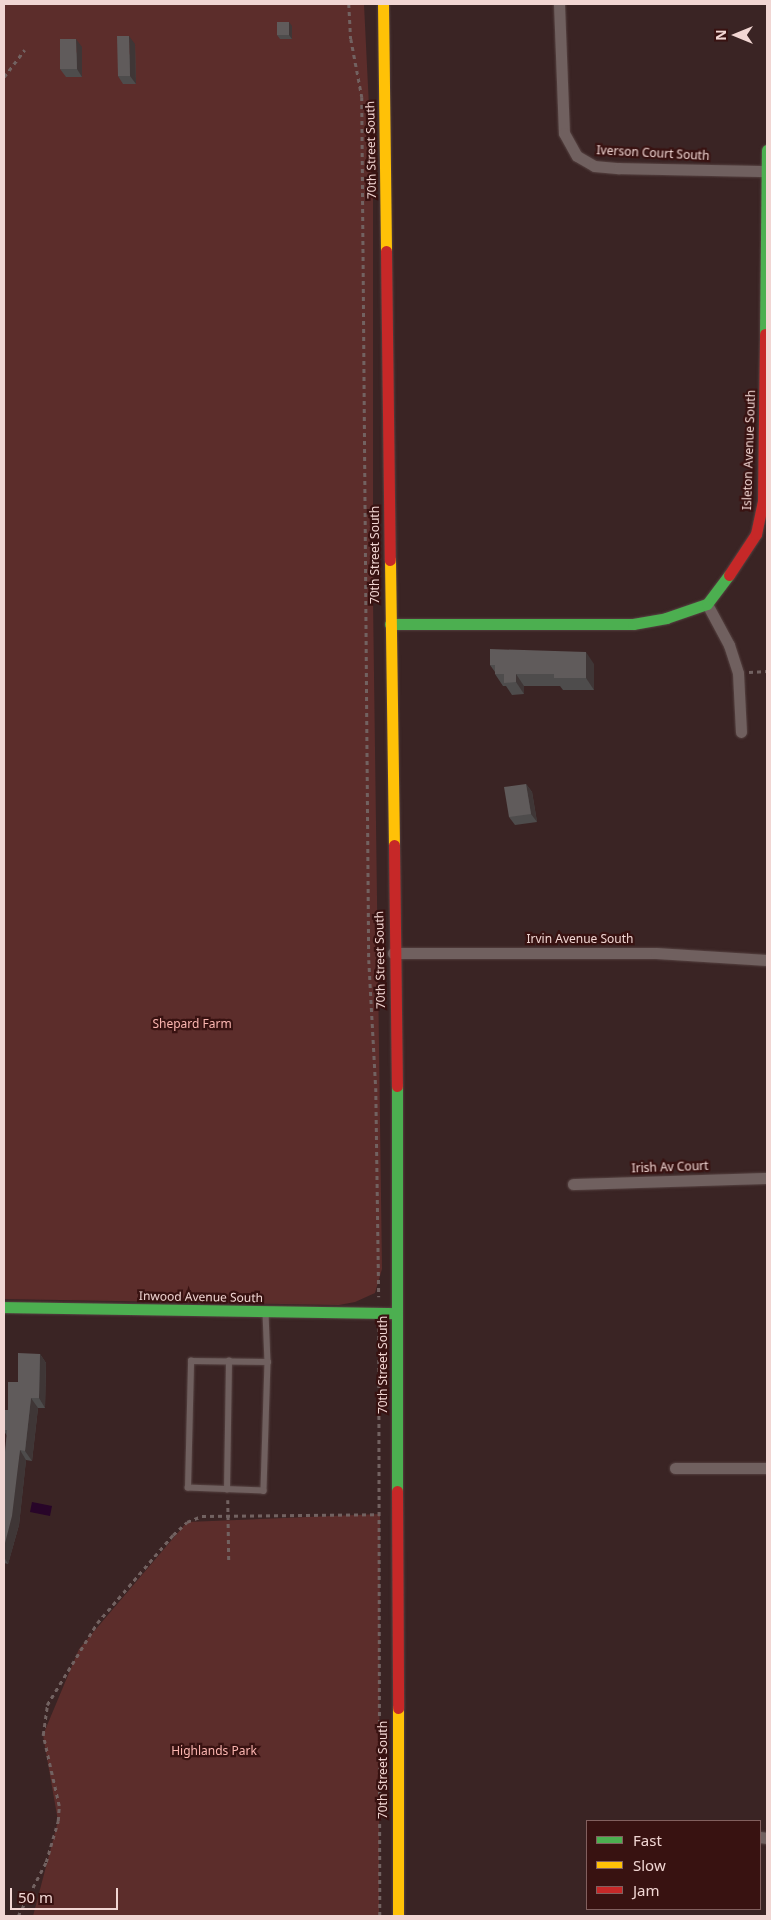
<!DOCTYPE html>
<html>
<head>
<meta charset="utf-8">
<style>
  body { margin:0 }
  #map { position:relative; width:771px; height:1920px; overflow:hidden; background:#3a2424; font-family:"Noto Sans",sans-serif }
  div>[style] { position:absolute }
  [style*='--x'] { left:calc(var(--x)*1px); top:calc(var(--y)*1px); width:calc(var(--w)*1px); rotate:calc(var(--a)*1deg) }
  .green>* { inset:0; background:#5c2d2b }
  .water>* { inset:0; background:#280529 }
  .path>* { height:2.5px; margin-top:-1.25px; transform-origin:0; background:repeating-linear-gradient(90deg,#726261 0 4px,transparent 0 8px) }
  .roads { filter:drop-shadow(0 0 1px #564342) drop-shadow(0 0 1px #564342) }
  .lane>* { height:5.5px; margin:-2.75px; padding:0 2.75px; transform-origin:2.75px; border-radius:2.75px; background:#70605f }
  .street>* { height:11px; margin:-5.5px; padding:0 5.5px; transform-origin:5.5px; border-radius:5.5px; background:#70605f }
  .fast>* { height:11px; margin:-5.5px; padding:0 5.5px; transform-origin:5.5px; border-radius:5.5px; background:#4caf50 }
  .slow>* { height:11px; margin:-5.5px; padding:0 5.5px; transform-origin:5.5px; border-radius:5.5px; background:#ffc107 }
  .jam>* { height:11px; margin:-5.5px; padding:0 5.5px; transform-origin:5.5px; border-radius:5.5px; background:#c62828 }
  .wall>* { inset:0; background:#4e4c4c }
  .shaded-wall>* { inset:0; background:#3f3636 }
  .building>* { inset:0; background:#605b5b }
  span { translate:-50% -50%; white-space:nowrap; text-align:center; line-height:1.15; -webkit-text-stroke:4.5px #381211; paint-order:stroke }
  .street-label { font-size:12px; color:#f1d6d3 }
  .park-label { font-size:12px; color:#fbb5b0 }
  .frame { position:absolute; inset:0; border:5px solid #f1d6d3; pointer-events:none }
  .legend { position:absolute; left:586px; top:1820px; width:175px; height:90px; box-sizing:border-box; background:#381211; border:1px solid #82605f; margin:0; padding:6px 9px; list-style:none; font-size:15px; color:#f1d6d3 }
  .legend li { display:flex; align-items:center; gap:10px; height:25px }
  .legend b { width:25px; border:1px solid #82605f }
  .north { position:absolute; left:711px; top:10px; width:50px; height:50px; -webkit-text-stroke:4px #381211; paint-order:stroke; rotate:270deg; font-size:14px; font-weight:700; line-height:20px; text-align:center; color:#f1d6d3 }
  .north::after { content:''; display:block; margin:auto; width:18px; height:22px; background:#f1d6d3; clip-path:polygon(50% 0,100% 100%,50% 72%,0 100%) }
  .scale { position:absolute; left:10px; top:1888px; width:108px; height:22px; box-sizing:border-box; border:2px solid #f1d6d3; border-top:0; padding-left:6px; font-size:15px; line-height:18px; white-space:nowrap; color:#f1d6d3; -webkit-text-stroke:4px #381211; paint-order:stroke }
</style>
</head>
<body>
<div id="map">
  <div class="green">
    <div style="clip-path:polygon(4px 4px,364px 4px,373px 189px,373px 600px,382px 1269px,375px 1293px,355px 1302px,339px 1305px,4px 1299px)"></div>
    <div style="clip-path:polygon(380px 1514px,379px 1916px,33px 1916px,58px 1821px,43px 1735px,79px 1649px,187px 1522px)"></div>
  </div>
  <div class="water">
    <div style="clip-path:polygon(32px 1502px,52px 1506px,50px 1516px,30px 1512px)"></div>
  </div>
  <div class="path">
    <div style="--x:349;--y:4;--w:35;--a:87"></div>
    <div style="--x:351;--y:39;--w:59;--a:79.3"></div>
    <div style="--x:362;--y:97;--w:863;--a:89.54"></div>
    <div style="--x:369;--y:960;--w:128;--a:86.9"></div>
    <div style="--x:376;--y:1088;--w:209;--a:89.2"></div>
    <div style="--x:4;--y:77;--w:34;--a:-53"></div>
    <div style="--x:749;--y:672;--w:18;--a:-3"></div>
    <div style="--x:379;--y:1328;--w:588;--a:89.9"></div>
    <div style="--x:228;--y:1500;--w:61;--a:89.1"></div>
    <div style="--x:18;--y:1916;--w:61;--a:-62.6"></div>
    <div style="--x:46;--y:1862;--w:43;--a:-73.7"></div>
    <div style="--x:58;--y:1821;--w:15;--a:-86"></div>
    <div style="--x:59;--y:1806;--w:73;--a:-102.7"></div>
    <div style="--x:43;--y:1735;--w:30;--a:-82"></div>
    <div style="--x:47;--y:1705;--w:96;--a:-58.6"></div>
    <div style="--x:97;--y:1623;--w:116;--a:-49.2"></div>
    <div style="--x:173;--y:1535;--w:19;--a:-43"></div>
    <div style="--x:187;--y:1522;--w:16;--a:-22"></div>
    <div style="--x:202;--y:1516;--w:178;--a:-0.6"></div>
  </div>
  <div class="roads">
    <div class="lane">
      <div style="--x:266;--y:1313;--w:49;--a:87.7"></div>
      <div style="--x:268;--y:1362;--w:129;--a:91.8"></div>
      <div style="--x:264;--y:1491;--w:76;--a:-177.7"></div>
      <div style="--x:188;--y:1488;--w:127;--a:-88.6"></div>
      <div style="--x:191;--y:1361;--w:77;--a:0.7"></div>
      <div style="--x:227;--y:1490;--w:129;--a:-89.1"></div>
    </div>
    <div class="street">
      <div style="--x:559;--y:4;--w:129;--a:87.8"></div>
      <div style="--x:564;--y:133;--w:26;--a:61"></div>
      <div style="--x:577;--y:156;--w:20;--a:30"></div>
      <div style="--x:594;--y:166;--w:25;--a:5"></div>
      <div style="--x:619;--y:168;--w:147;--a:1.2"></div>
      <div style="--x:707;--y:604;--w:47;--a:61.8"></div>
      <div style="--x:729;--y:645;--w:29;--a:72"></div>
      <div style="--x:738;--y:673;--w:59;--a:87.1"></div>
      <div style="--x:393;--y:953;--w:263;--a:0"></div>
      <div style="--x:656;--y:953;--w:111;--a:3.6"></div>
      <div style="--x:573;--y:1184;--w:194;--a:-1.8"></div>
      <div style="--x:675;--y:1468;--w:92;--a:0"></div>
      <div style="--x:760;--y:1837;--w:7;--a:8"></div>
    </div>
    <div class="fast">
      <div style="--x:765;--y:334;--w:184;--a:-89.4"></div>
      <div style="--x:390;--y:624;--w:243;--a:0"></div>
      <div style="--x:633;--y:624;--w:34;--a:-10"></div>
      <div style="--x:666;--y:618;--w:43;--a:-18.9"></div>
      <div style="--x:707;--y:604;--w:36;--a:-53"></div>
      <div style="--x:397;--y:1086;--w:405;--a:90"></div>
      <div style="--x:4;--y:1307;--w:393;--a:0.9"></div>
    </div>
    <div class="slow">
      <div style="--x:383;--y:4;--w:247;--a:89.3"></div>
      <div style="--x:390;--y:560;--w:285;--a:89.2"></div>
      <div style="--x:398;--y:1708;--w:208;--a:90"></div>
    </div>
    <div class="jam">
      <div style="--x:386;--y:251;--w:309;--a:89.3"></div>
      <div style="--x:729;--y:575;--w:49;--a:-56.6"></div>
      <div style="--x:756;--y:534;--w:33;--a:-78"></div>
      <div style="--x:763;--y:502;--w:168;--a:-89.3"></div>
      <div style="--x:394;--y:845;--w:241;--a:89.3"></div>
      <div style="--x:397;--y:1491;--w:217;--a:89.7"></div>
    </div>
  </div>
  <div class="wall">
    <div style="clip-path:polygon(292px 26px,292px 39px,280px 39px,277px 35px)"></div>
    <div style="clip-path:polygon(135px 44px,136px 84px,123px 84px,118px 76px)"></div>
    <div style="clip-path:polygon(82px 47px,82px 77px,66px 77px,60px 69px)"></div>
    <div style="clip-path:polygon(594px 664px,594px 690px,563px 690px,560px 686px,524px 686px,524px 694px,512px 695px,506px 686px,503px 686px,495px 674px,495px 672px,490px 665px)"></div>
    <div style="clip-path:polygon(526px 784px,532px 792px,537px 822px,515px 825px,509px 817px)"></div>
    <div style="clip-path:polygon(40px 1354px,46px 1363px,45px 1408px,38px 1408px,32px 1461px,26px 1460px,19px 1525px,8px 1564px,4px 1563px,4px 1564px,4px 1463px,7px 1436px,4px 1431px,4px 1418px,8px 1410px,18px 1382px)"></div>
  </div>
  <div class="shaded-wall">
    <div style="clip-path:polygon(289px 22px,292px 26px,292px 39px,289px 35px)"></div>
    <div style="clip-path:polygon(129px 36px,135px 44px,136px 84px,130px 76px)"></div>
    <div style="clip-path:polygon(76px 39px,82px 47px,82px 77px,77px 69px)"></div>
    <div style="clip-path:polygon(586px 652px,594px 664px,594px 690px,586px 678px)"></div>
    <div style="clip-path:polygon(516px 674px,524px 686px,524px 694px,516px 682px)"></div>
    <div style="clip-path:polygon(526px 784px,532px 792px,537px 822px,531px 814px)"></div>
    <div style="clip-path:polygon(40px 1354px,46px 1363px,45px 1408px,39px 1398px)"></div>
    <div style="clip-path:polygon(31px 1398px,38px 1408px,32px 1461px,25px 1451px)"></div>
    <div style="clip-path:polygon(20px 1450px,26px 1460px,19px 1525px,8px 1564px,4px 1557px,4px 1547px)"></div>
  </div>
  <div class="building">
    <div style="clip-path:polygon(277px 22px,289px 22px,289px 35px,277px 35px)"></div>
    <div style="clip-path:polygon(117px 36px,129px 36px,130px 76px,118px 76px)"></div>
    <div style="clip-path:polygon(60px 39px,76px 39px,77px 69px,60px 69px)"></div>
    <div style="clip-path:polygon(490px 649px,586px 652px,586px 678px,554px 678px,554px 674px,516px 674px,516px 682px,504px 683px,504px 674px,495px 674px,495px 665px,490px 665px)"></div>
    <div style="clip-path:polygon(526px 784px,531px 814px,509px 817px,504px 787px)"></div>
    <div style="clip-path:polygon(18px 1353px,40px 1354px,39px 1398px,31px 1398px,25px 1451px,20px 1450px,12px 1516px,4px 1547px,4px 1463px,7px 1430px,4px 1430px,4px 1418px,5px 1410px,8px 1410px,8px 1382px,18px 1382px)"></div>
  </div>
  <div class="street-label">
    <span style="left:371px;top:150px;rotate:-91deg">70th Street South</span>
    <span style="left:653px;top:153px;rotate:3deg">Iverson Court South</span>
    <span style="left:749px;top:450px;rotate:-88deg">Isleton Avenue South</span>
    <span style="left:375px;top:555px;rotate:-90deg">70th Street South</span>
    <span style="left:580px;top:939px">Irvin Avenue South</span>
    <span style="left:380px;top:960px;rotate:-91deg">70th Street South</span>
    <span style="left:670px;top:1167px;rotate:-2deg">Irish Av Court</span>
    <span style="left:201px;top:1297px;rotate:1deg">Inwood Avenue South</span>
    <span style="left:383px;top:1365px;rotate:-90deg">70th Street South</span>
    <span style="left:383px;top:1770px;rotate:-90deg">70th Street South</span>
  </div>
  <div class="park-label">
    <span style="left:192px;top:1024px">Shepard Farm</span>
    <span style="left:214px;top:1751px">Highlands Park</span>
  </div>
  <div class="frame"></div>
  <ul class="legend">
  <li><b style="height:6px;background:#4caf50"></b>Fast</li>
  <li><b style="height:6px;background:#ffc107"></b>Slow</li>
  <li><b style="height:6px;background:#c62828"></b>Jam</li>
  </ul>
  <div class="north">N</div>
  <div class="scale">50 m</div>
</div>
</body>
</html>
